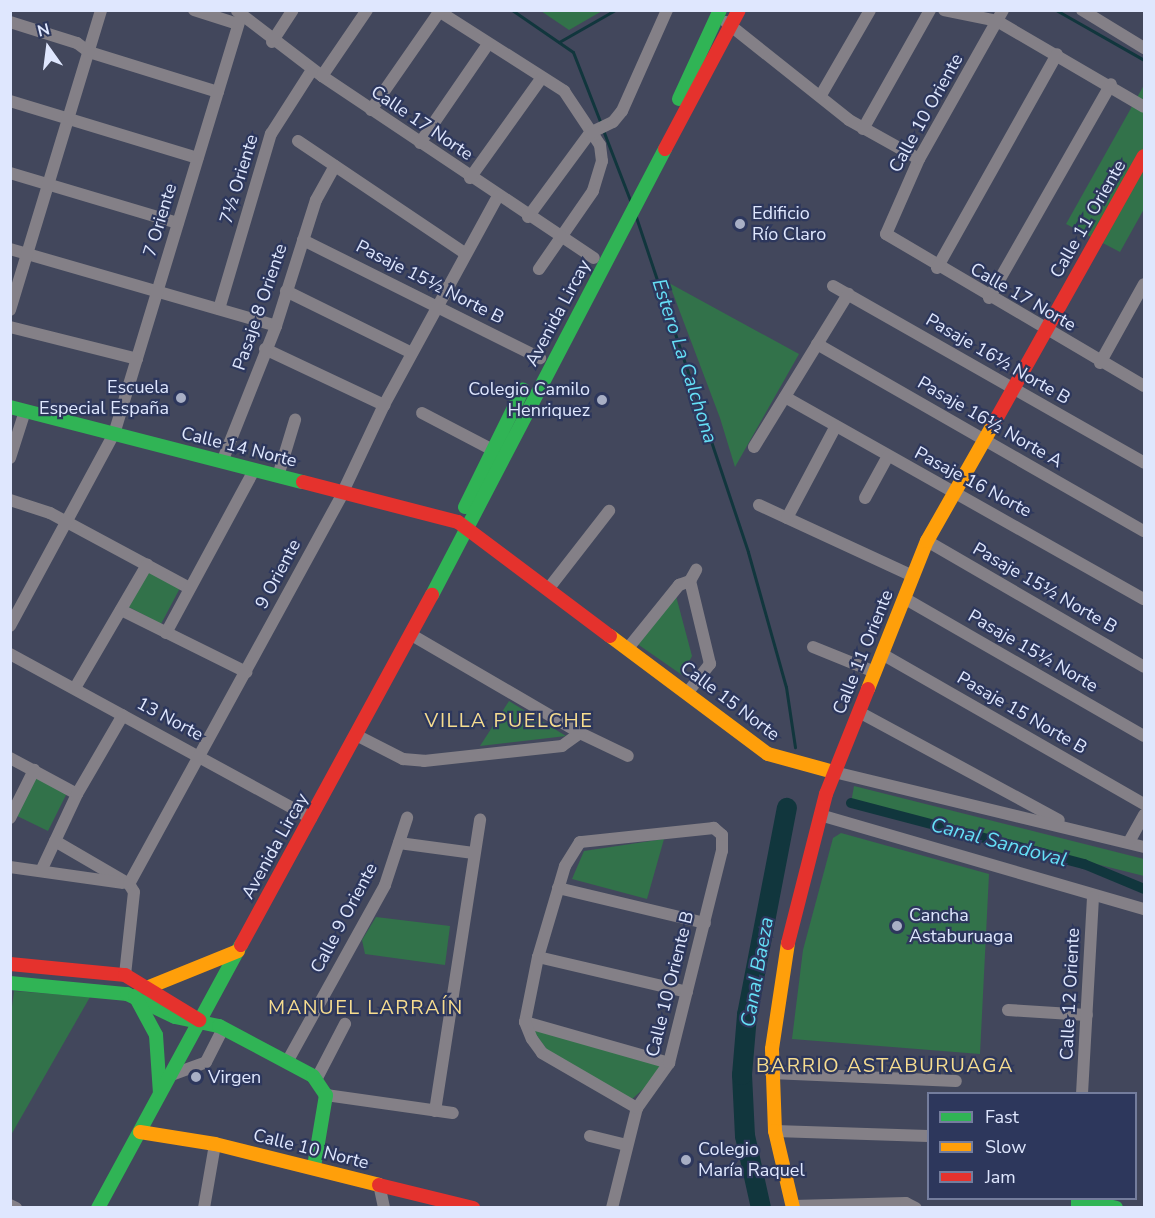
<!DOCTYPE html>
<html>
<head>
<meta charset="utf-8">
<style>
  body { margin:0 }
  #map { position:relative; width:1155px; height:1218px; overflow:hidden; background:#42475c; font-family:"Nunito Sans",sans-serif }
  div>[style] { position:absolute }
  [style*='--x'] { left:calc(var(--x)*1px); top:calc(var(--y)*1px); width:calc(var(--w)*1px); rotate:calc(var(--a)*1deg) }
  .green>* { inset:0; background:#32724a }
  .stream>* { height:3px; margin:-1.5px; padding:0 1.5px; transform-origin:1.5px; border-radius:1.5px; background:#11363d }
  .canal>* { height:10px; margin:-5px; padding:0 5px; transform-origin:5px; border-radius:5px; background:#11363d }
  .river>* { height:20px; margin:-10px; padding:0 10px; transform-origin:10px; border-radius:10px; background:#11363d }
  .street>* { height:12px; margin:-6px; padding:0 6px; transform-origin:6px; border-radius:6px; background:#848087 }
  .fast>* { height:14px; margin:-7px; padding:0 7px; transform-origin:7px; border-radius:7px; background:#30b455 }
  .slow>* { height:14px; margin:-7px; padding:0 7px; transform-origin:7px; border-radius:7px; background:#ff9f0a }
  .jam>* { height:14px; margin:-7px; padding:0 7px; transform-origin:7px; border-radius:7px; background:#e5322d }
  .dots>* { width:16px; height:16px; translate:-50% -50%; box-sizing:border-box; border:3px solid #2d375c; border-radius:50% }
  span { translate:-50% -50%; white-space:nowrap; text-align:center; line-height:1.15; -webkit-text-stroke:4.5px #2d375c; paint-order:stroke }
  .street-label { font-size:18px; color:#dfe7fe }
  .poi-label { font-size:18px; color:#dfe7fe }
  .left { translate:0 -50%; text-align:left }
  .right { translate:-100% -50%; text-align:right }
  .water-label { font-size:20px; color:#65dff6; font-style:italic }
  .neighbourhood-label { font-size:20px; color:#f6dc8f; letter-spacing:1.5px }
  .frame { position:absolute; inset:0; border:12px solid #dfe7fe; pointer-events:none }
  .legend { position:absolute; left:927px; top:1092px; width:210px; height:108px; box-sizing:border-box; background:#2d375c; border:2px solid #747d9d; margin:0; padding:8px 10px; list-style:none; font-size:18px; color:#dfe7fe }
  .legend li { display:flex; align-items:center; gap:12px; height:30px }
  .legend b { width:30px; border:2px solid #747d9d }
  .north { position:absolute; left:18px; top:18px; width:60px; height:60px; -webkit-text-stroke:4px #2d375c; paint-order:stroke; rotate:346deg; font-size:16px; font-weight:700; line-height:24px; text-align:center; color:#dfe7fe }
  .north::after { content:''; display:block; margin:auto; width:21px; height:27px; background:#dfe7fe; clip-path:polygon(50% 0,100% 100%,50% 72%,0 100%) }
</style>
</head>
<body>
<div id="map">
  <div class="green">
    <div style="clip-path:polygon(541px 11px,602px 11px,569px 30px)"></div>
    <div style="clip-path:polygon(1144px 85px,1144px 209px,1120px 252px,1066px 224px)"></div>
    <div style="clip-path:polygon(669px 283px,799px 354px,735px 467px,720px 418px)"></div>
    <div style="clip-path:polygon(144px 569px,180px 588px,161px 624px,123px 604px)"></div>
    <div style="clip-path:polygon(676px 596px,692px 656px,682px 675px,636px 643px)"></div>
    <div style="clip-path:polygon(509px 701px,566px 736px,480px 746px)"></div>
    <div style="clip-path:polygon(31px 774px,67px 793px,48px 831px,11px 813px)"></div>
    <div style="clip-path:polygon(854px 786px,1144px 859px,1144px 876px,851px 803px)"></div>
    <div style="clip-path:polygon(841px 833px,989px 874px,980px 1054px,792px 1039px,803px 950px,833px 838px)"></div>
    <div style="clip-path:polygon(664px 839px,647px 899px,572px 879px,584px 851px)"></div>
    <div style="clip-path:polygon(376px 917px,450px 926px,445px 965px,365px 954px,362px 940px)"></div>
    <div style="clip-path:polygon(14px 991px,90px 997px,11px 1135px,10px 1022px)"></div>
    <div style="clip-path:polygon(530px 1026px,664px 1059px,660px 1074px,631px 1100px,550px 1054px)"></div>
  </div>
  <div class="stream">
    <div style="--x:512;--y:10;--w:74;--a:34.5"></div>
    <div style="--x:573;--y:52;--w:77;--a:68.7"></div>
    <div style="--x:1056;--y:10;--w:101;--a:29.6"></div>
    <div style="--x:559;--y:42;--w:64;--a:-29.7"></div>
    <div style="--x:603;--y:130;--w:75;--a:68.9"></div>
    <div style="--x:636;--y:217;--w:353;--a:71.5"></div>
    <div style="--x:748;--y:552;--w:140;--a:74.3"></div>
    <div style="--x:786;--y:687;--w:61;--a:81.5"></div>
  </div>
  <div class="canal">
    <div style="--x:851;--y:803;--w:241;--a:14.7"></div>
    <div style="--x:1084;--y:864;--w:65;--a:22.6"></div>
  </div>
  <div class="river">
    <div style="--x:761;--y:1208;--w:74;--a:-102.5"></div>
    <div style="--x:745;--y:1136;--w:61;--a:-92.8"></div>
    <div style="--x:742;--y:1075;--w:60;--a:-85.2"></div>
    <div style="--x:747;--y:1015;--w:211;--a:-79.1"></div>
  </div>
  <div class="street">
    <div style="--x:194;--y:10;--w:46;--a:17.7"></div>
    <div style="--x:437;--y:10;--w:151;--a:32.5"></div>
    <div style="--x:564;--y:91;--w:65;--a:56.3"></div>
    <div style="--x:600;--y:145;--w:16;--a:83"></div>
    <div style="--x:602;--y:161;--w:31;--a:107"></div>
    <div style="--x:593;--y:191;--w:95;--a:124.7"></div>
    <div style="--x:944;--y:10;--w:54;--a:11.7"></div>
    <div style="--x:997;--y:21;--w:170;--a:30.3"></div>
    <div style="--x:1003;--y:10;--w:171;--a:119.4"></div>
    <div style="--x:919;--y:159;--w:82;--a:113.7"></div>
    <div style="--x:886;--y:234;--w:299;--a:30.5"></div>
    <div style="--x:1082;--y:10;--w:73;--a:31.5"></div>
    <div style="--x:237;--y:11;--w:107;--a:37.4"></div>
    <div style="--x:322;--y:76;--w:327;--a:33.8"></div>
    <div style="--x:10;--y:22;--w:70;--a:17.4"></div>
    <div style="--x:77;--y:43;--w:15;--a:37"></div>
    <div style="--x:89;--y:52;--w:135;--a:17.2"></div>
    <div style="--x:726;--y:22;--w:157;--a:38.5"></div>
    <div style="--x:849;--y:120;--w:80;--a:29.1"></div>
    <div style="--x:272;--y:42;--w:38;--a:-57"></div>
    <div style="--x:322;--y:76;--w:80;--a:-55.7"></div>
    <div style="--x:821;--y:95;--w:98;--a:-60"></div>
    <div style="--x:10;--y:101;--w:196;--a:16.9"></div>
    <div style="--x:371;--y:110;--w:119;--a:-55.2"></div>
    <div style="--x:863;--y:129;--w:137;--a:-60.6"></div>
    <div style="--x:298;--y:141;--w:202;--a:33.9"></div>
    <div style="--x:420;--y:143;--w:120;--a:-55.5"></div>
    <div style="--x:10;--y:173;--w:175;--a:16.6"></div>
    <div style="--x:470;--y:178;--w:122;--a:-54.4"></div>
    <div style="--x:528;--y:217;--w:104;--a:-53.6"></div>
    <div style="--x:590;--y:133;--w:25;--a:-26"></div>
    <div style="--x:613;--y:122;--w:14;--a:-51"></div>
    <div style="--x:622;--y:111;--w:111;--a:-66"></div>
    <div style="--x:303;--y:240;--w:265;--a:26.5"></div>
    <div style="--x:10;--y:249;--w:277;--a:16.1"></div>
    <div style="--x:937;--y:268;--w:245;--a:-60.7"></div>
    <div style="--x:833;--y:286;--w:358;--a:29.6"></div>
    <div style="--x:286;--y:291;--w:140;--a:26.2"></div>
    <div style="--x:989;--y:298;--w:246;--a:-60.3"></div>
    <div style="--x:219;--y:309;--w:183;--a:-73.5"></div>
    <div style="--x:271;--y:134;--w:76;--a:-57.4"></div>
    <div style="--x:10;--y:310;--w:313;--a:-73.1"></div>
    <div style="--x:10;--y:327;--w:131;--a:14.1"></div>
    <div style="--x:817;--y:344;--w:377;--a:29.8"></div>
    <div style="--x:265;--y:349;--w:132;--a:25.2"></div>
    <div style="--x:1100;--y:363;--w:90;--a:-60.9"></div>
    <div style="--x:785;--y:397;--w:412;--a:29.4"></div>
    <div style="--x:422;--y:413;--w:78;--a:27.6"></div>
    <div style="--x:754;--y:447;--w:180;--a:-58.4"></div>
    <div style="--x:10;--y:458;--w:49;--a:-72.3"></div>
    <div style="--x:222;--y:462;--w:146;--a:-68.3"></div>
    <div style="--x:276;--y:326;--w:132;--a:-72.4"></div>
    <div style="--x:316;--y:200;--w:39;--a:-61"></div>
    <div style="--x:278;--y:476;--w:59;--a:-73.1"></div>
    <div style="--x:865;--y:498;--w:48;--a:-61.3"></div>
    <div style="--x:10;--y:500;--w:42;--a:18"></div>
    <div style="--x:50;--y:513;--w:158;--a:28.3"></div>
    <div style="--x:759;--y:505;--w:170;--a:24.8"></div>
    <div style="--x:787;--y:518;--w:104;--a:-62"></div>
    <div style="--x:927;--y:541;--w:251;--a:30.1"></div>
    <div style="--x:549;--y:588;--w:98;--a:-52.1"></div>
    <div style="--x:904;--y:598;--w:277;--a:29.9"></div>
    <div style="--x:121;--y:610;--w:140;--a:26.4"></div>
    <div style="--x:10;--y:626;--w:218;--a:-61.6"></div>
    <div style="--x:114;--y:434;--w:437;--a:-73.1"></div>
    <div style="--x:166;--y:633;--w:185;--a:-61.6"></div>
    <div style="--x:410;--y:634;--w:197;--a:30.2"></div>
    <div style="--x:580;--y:733;--w:53;--a:25.6"></div>
    <div style="--x:629;--y:647;--w:80;--a:-51.1"></div>
    <div style="--x:679;--y:585;--w:12;--a:-20"></div>
    <div style="--x:690;--y:581;--w:13;--a:-61"></div>
    <div style="--x:813;--y:647;--w:67;--a:22"></div>
    <div style="--x:10;--y:654;--w:343;--a:28.6"></div>
    <div style="--x:882;--y:654;--w:302;--a:29.8"></div>
    <div style="--x:75;--y:688;--w:143;--a:-59.7"></div>
    <div style="--x:688;--y:692;--w:36;--a:-52"></div>
    <div style="--x:710;--y:664;--w:85;--a:-103.5"></div>
    <div style="--x:859;--y:712;--w:227;--a:28.4"></div>
    <div style="--x:356;--y:735;--w:53;--a:27.1"></div>
    <div style="--x:403;--y:759;--w:21;--a:5"></div>
    <div style="--x:424;--y:761;--w:139;--a:-6.2"></div>
    <div style="--x:562;--y:746;--w:22;--a:-36"></div>
    <div style="--x:10;--y:758;--w:76;--a:28.2"></div>
    <div style="--x:834;--y:772;--w:319;--a:13.6"></div>
    <div style="--x:820;--y:815;--w:337;--a:16.2"></div>
    <div style="--x:10;--y:818;--w:54;--a:-63.4"></div>
    <div style="--x:55;--y:841;--w:86;--a:30.2"></div>
    <div style="--x:129;--y:884;--w:9;--a:58"></div>
    <div style="--x:134;--y:892;--w:83;--a:96.2"></div>
    <div style="--x:1129;--y:842;--w:31;--a:-61"></div>
    <div style="--x:399;--y:843;--w:75;--a:7.7"></div>
    <div style="--x:10;--y:867;--w:113;--a:8.1"></div>
    <div style="--x:41;--y:871;--w:85;--a:-64.9"></div>
    <div style="--x:77;--y:794;--w:91;--a:-59.8"></div>
    <div style="--x:129;--y:884;--w:442;--a:-61.3"></div>
    <div style="--x:341;--y:496;--w:101;--a:-64.7"></div>
    <div style="--x:384;--y:405;--w:238;--a:-61.4"></div>
    <div style="--x:558;--y:888;--w:151;--a:13.4"></div>
    <div style="--x:538;--y:957;--w:153;--a:13.2"></div>
    <div style="--x:1008;--y:1010;--w:79;--a:3.6"></div>
    <div style="--x:525;--y:1022;--w:150;--a:15.9"></div>
    <div style="--x:287;--y:1062;--w:202;--a:-61"></div>
    <div style="--x:385;--y:885;--w:71;--a:-71.8"></div>
    <div style="--x:771;--y:1073;--w:185;--a:2.5"></div>
    <div style="--x:171;--y:1075;--w:37;--a:-20"></div>
    <div style="--x:206;--y:1062;--w:37;--a:-63"></div>
    <div style="--x:317;--y:1078;--w:61;--a:-62.6"></div>
    <div style="--x:1082;--y:1094;--w:197;--a:-86.8"></div>
    <div style="--x:326;--y:1095;--w:128;--a:8.1"></div>
    <div style="--x:435;--y:1111;--w:295;--a:-81.2"></div>
    <div style="--x:775;--y:1131;--w:153;--a:1.9"></div>
    <div style="--x:590;--y:1136;--w:38;--a:14"></div>
    <div style="--x:379;--y:1184;--w:25;--a:78"></div>
    <div style="--x:10;--y:1205;--w:7;--a:27"></div>
    <div style="--x:793;--y:1206;--w:113;--a:-1.5"></div>
    <div style="--x:906;--y:1203;--w:11;--a:27"></div>
    <div style="--x:204;--y:1208;--w:65;--a:-80.2"></div>
    <div style="--x:612;--y:1208;--w:103;--a:-76"></div>
    <div style="--x:637;--y:1108;--w:55;--a:-54.6"></div>
    <div style="--x:669;--y:1063;--w:219;--a:-76"></div>
    <div style="--x:722;--y:851;--w:16;--a:-90"></div>
    <div style="--x:722;--y:835;--w:11;--a:-139"></div>
    <div style="--x:714;--y:828;--w:135;--a:174"></div>
    <div style="--x:580;--y:842;--w:28;--a:122"></div>
    <div style="--x:565;--y:866;--w:95;--a:106.5"></div>
    <div style="--x:538;--y:957;--w:66;--a:101.3"></div>
    <div style="--x:525;--y:1022;--w:18;--a:68"></div>
    <div style="--x:532;--y:1039;--w:17;--a:54"></div>
    <div style="--x:542;--y:1053;--w:110;--a:30.1"></div>
  </div>
  <div class="fast">
    <div style="--x:679;--y:99;--w:98;--a:-65.3"></div>
    <div style="--x:10;--y:407;--w:302;--a:14.4"></div>
    <div style="--x:465;--y:507;--w:131;--a:-63.8"></div>
    <div style="--x:432;--y:595;--w:503;--a:-62.42"></div>
    <div style="--x:10;--y:983;--w:118;--a:5.4"></div>
    <div style="--x:127;--y:994;--w:53;--a:25.6"></div>
    <div style="--x:175;--y:1017;--w:45;--a:11.6"></div>
    <div style="--x:219;--y:1026;--w:106;--a:28"></div>
    <div style="--x:313;--y:1076;--w:23;--a:56"></div>
    <div style="--x:326;--y:1095;--w:73;--a:99.5"></div>
    <div style="--x:135;--y:996;--w:44;--a:61.7"></div>
    <div style="--x:156;--y:1035;--w:58;--a:86.1"></div>
    <div style="--x:98;--y:1208;--w:299;--a:-61.5"></div>
    <div style="--x:1078;--y:1208;--w:9;--a:-90"></div>
    <div style="--x:1078;--y:1199;--w:39;--a:13"></div>
  </div>
  <div class="slow">
    <div style="--x:610;--y:636;--w:197;--a:36.8"></div>
    <div style="--x:768;--y:754;--w:68;--a:15.3"></div>
    <div style="--x:868;--y:689;--w:159;--a:-68.3"></div>
    <div style="--x:927;--y:541;--w:136;--a:-60.4"></div>
    <div style="--x:788;--y:943;--w:107;--a:98.6"></div>
    <div style="--x:772;--y:1049;--w:82;--a:87.9"></div>
    <div style="--x:775;--y:1131;--w:79;--a:76.8"></div>
    <div style="--x:149;--y:987;--w:96;--a:-22"></div>
    <div style="--x:140;--y:1132;--w:76;--a:9.1"></div>
    <div style="--x:215;--y:1144;--w:169;--a:14"></div>
  </div>
  <div class="jam">
    <div style="--x:665;--y:149;--w:157;--a:-62"></div>
    <div style="--x:994;--y:423;--w:306;--a:-60.7"></div>
    <div style="--x:303;--y:482;--w:160;--a:14.5"></div>
    <div style="--x:458;--y:522;--w:190;--a:36.9"></div>
    <div style="--x:788;--y:943;--w:154;--a:-75.7"></div>
    <div style="--x:826;--y:794;--w:113;--a:-68.2"></div>
    <div style="--x:241;--y:945;--w:399;--a:-61.4"></div>
    <div style="--x:10;--y:964;--w:116;--a:5.5"></div>
    <div style="--x:125;--y:975;--w:87;--a:31.3"></div>
    <div style="--x:379;--y:1185;--w:97;--a:13.7"></div>
  </div>
  <div class="dots">
    <div style="left:740px;top:224px;background:#a8afc5"></div>
    <div style="left:181px;top:398px;background:#a8afc5"></div>
    <div style="left:602px;top:400px;background:#a8afc5"></div>
    <div style="left:897px;top:926px;background:#a8afc5"></div>
    <div style="left:196px;top:1077px;background:#a8afc5"></div>
    <div style="left:686px;top:1160px;background:#a8afc5"></div>
  </div>
  <div class="street-label">
    <span style="left:926px;top:113px;rotate:-61deg">Calle 10 Oriente</span>
    <span style="left:422px;top:123px;rotate:34deg">Calle 17 Norte</span>
    <span style="left:239px;top:179px;rotate:-73deg">7½ Oriente</span>
    <span style="left:1088px;top:219px;rotate:-60deg">Calle 11 Oriente</span>
    <span style="left:160px;top:220px;rotate:-73deg">7 Oriente</span>
    <span style="left:430px;top:282px;rotate:27deg">Pasaje 15½ Norte B</span>
    <span style="left:1023px;top:297px;rotate:30deg">Calle 17 Norte</span>
    <span style="left:260px;top:307px;rotate:-71deg">Pasaje 8 Oriente</span>
    <span style="left:558px;top:313px;rotate:-62deg">Avenida Lircay</span>
    <span style="left:998px;top:359px;rotate:30deg">Pasaje 16½ Norte B</span>
    <span style="left:990px;top:422px;rotate:30deg">Pasaje 16½ Norte A</span>
    <span style="left:239px;top:447px;rotate:14deg">Calle 14 Norte</span>
    <span style="left:973px;top:482px;rotate:28deg">Pasaje 16 Norte</span>
    <span style="left:278px;top:574px;rotate:-62deg">9 Oriente</span>
    <span style="left:1045px;top:588px;rotate:30deg">Pasaje 15½ Norte B</span>
    <span style="left:1033px;top:651px;rotate:30deg">Pasaje 15½ Norte</span>
    <span style="left:863px;top:652px;rotate:-68deg">Calle 11 Oriente</span>
    <span style="left:730px;top:701px;rotate:37deg">Calle 15 Norte</span>
    <span style="left:1022px;top:713px;rotate:30deg">Pasaje 15 Norte B</span>
    <span style="left:170px;top:719px;rotate:28deg">13 Norte</span>
    <span style="left:275px;top:846px;rotate:-61deg">Avenida Lircay</span>
    <span style="left:344px;top:918px;rotate:-62deg">Calle 9 Oriente</span>
    <span style="left:670px;top:984px;rotate:-76deg">Calle 10 Oriente B</span>
    <span style="left:1070px;top:994px;rotate:-87deg">Calle 12 Oriente</span>
    <span style="left:311px;top:1149px;rotate:14deg">Calle 10 Norte</span>
  </div>
  <div class="poi-label">
    <span class="left" style="left:752px;top:224px">Edificio<br>Río Claro</span>
    <span class="right" style="left:169px;top:398px">Escuela<br>Especial España</span>
    <span class="right" style="left:590px;top:400px">Colegio Camilo<br>Henriquez</span>
    <span class="left" style="left:909px;top:926px">Cancha<br>Astaburuaga</span>
    <span class="left" style="left:208px;top:1077px">Virgen</span>
    <span class="left" style="left:698px;top:1160px">Colegio<br>María Raquel</span>
  </div>
  <div class="water-label">
    <span style="left:685px;top:361px;rotate:72deg">Estero La Calchona</span>
    <span style="left:999px;top:842px;rotate:15deg">Canal Sandoval</span>
    <span style="left:757px;top:972px;rotate:-80deg">Canal Baeza</span>
  </div>
  <div class="neighbourhood-label">
    <span style="left:509px;top:720px">VILLA PUELCHE</span>
    <span style="left:366px;top:1007px">MANUEL LARRAÍN</span>
    <span style="left:885px;top:1065px">BARRIO ASTABURUAGA</span>
  </div>
  <div class="frame"></div>
  <ul class="legend">
  <li><b style="height:8px;background:#30b455"></b>Fast</li>
  <li><b style="height:8px;background:#ff9f0a"></b>Slow</li>
  <li><b style="height:8px;background:#e5322d"></b>Jam</li>
  </ul>
  <div class="north">N</div>
</div>
</body>
</html>
